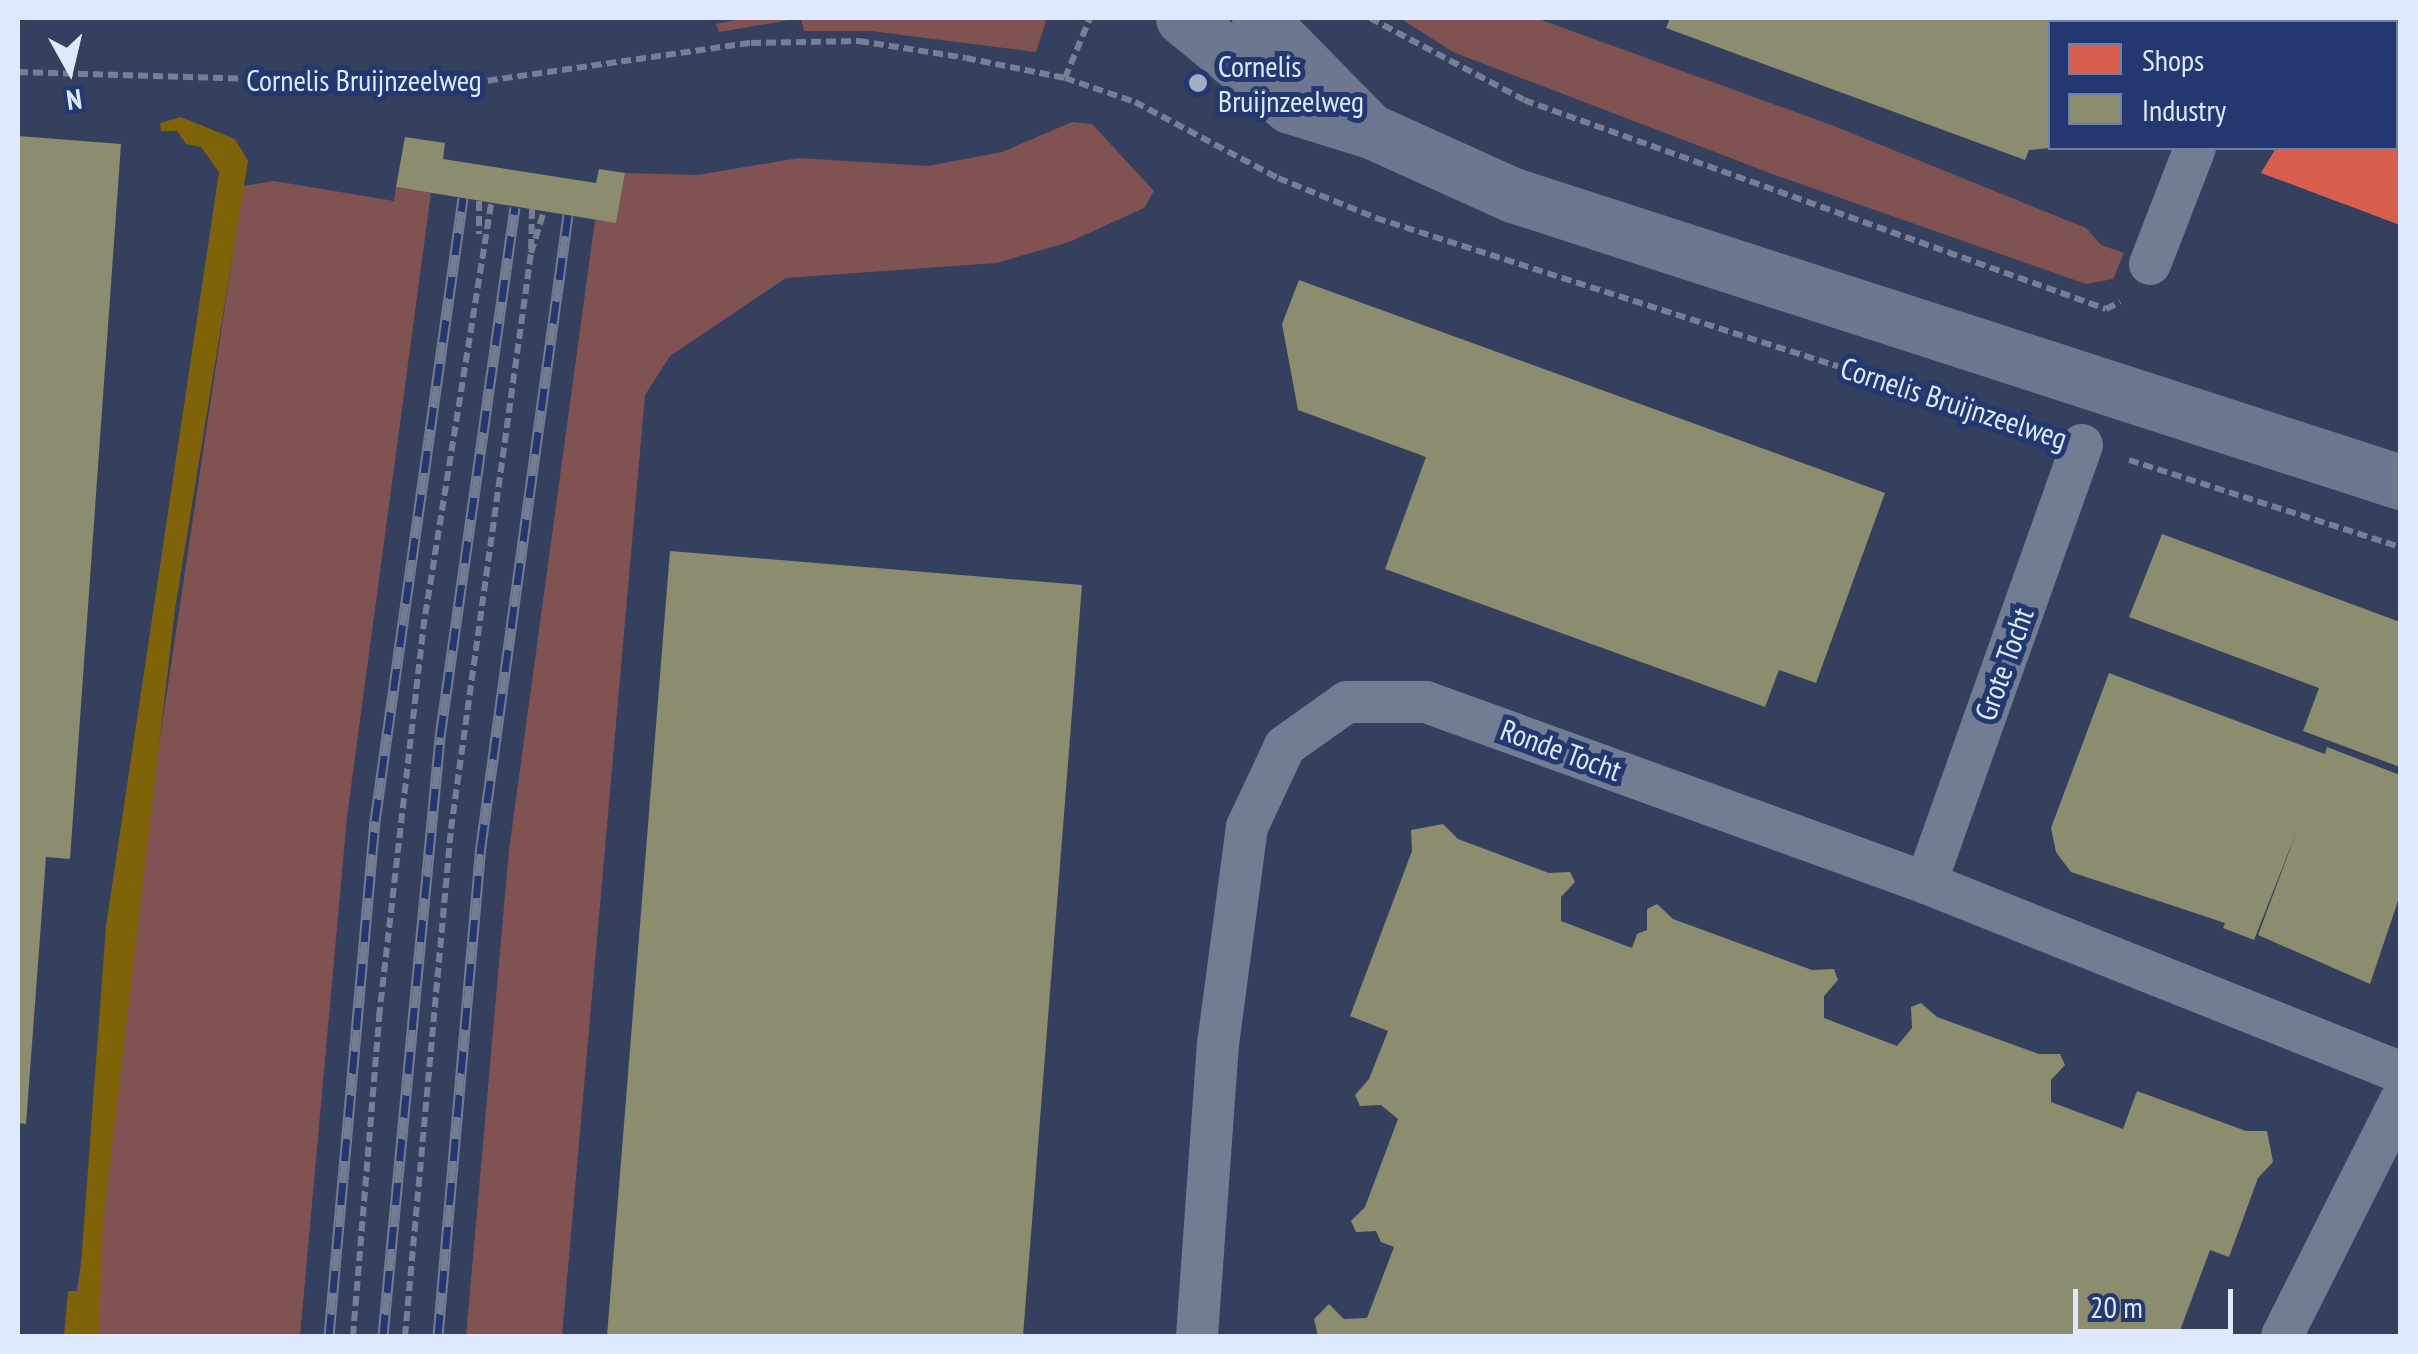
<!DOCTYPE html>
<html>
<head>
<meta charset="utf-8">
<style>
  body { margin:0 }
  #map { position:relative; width:2418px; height:1354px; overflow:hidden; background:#34405e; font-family:"PT Sans Narrow",sans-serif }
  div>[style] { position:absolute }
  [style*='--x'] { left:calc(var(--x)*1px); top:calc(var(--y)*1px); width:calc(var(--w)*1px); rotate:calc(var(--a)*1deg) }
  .green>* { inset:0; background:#815252 }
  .water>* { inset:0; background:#806308 }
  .shops>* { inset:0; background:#d6604d }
  .industry>* { inset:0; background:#8c8c6e }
  .path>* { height:6px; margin-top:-3px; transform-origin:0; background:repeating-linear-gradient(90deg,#767f94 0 10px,transparent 0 15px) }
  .minor>* { height:42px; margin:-21px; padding:0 21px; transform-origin:21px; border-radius:21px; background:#727c92 }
  .secondary>* { height:55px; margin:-27.5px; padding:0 27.5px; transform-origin:27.5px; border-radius:27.5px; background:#6e778f }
  .rail>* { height:11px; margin-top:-5.5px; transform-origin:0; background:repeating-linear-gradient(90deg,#233870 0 22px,#747c91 0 44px); box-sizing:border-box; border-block:2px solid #747c91 }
  .dots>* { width:28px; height:28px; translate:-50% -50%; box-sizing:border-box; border:5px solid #233870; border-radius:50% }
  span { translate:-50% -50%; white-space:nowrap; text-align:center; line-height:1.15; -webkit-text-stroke:10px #233870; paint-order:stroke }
  .poi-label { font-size:30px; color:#dfe9fe }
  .left { translate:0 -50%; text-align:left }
  .street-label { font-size:30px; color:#dfe9fe }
  .frame { position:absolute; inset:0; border:20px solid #dfe9fe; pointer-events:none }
  .legend { position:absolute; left:2048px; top:20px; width:350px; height:130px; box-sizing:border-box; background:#233870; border:2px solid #6e7fa9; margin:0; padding:12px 18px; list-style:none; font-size:30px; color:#dfe9fe }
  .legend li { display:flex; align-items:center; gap:20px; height:50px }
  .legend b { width:50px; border:2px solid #6e7fa9 }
  .north { position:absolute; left:20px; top:20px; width:100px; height:100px; -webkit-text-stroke:8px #233870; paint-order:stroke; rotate:172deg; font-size:28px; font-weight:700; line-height:40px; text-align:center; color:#dfe9fe }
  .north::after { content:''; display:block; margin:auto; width:35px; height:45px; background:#dfe9fe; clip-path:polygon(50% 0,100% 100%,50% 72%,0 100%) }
  .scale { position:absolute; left:2073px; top:1289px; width:160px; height:45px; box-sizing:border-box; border:5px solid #dfe9fe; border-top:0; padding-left:12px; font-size:30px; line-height:35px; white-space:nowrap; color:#dfe9fe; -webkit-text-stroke:8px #233870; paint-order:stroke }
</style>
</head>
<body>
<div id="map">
  <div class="green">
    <div style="clip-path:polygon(745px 18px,1047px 18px,1036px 52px,871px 31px,804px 31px,801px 18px,719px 32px,716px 24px)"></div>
    <div style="clip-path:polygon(1400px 18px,1536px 18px,1834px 126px,2086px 228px,2101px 245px,2124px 253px,2113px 279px,2086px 284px,1775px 175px,1453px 52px)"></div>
    <div style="clip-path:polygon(1072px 122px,1092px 124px,1154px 191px,1144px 208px,1069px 242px,996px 263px,786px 278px,670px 356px,645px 395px,562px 1336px,466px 1336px,509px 850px,595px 220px,616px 222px,625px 173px,697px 175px,799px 158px,928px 166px,1002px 152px)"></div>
    <div style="clip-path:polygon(274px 181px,394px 201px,396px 187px,431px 193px,347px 817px,300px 1336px,70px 1336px,243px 186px)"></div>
  </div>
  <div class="water">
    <div style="clip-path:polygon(181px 117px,235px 139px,248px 161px,175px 609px,103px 1224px,99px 1336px,64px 1336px,68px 1291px,79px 1291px,106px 926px,219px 172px,201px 147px,186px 144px,177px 131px,161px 131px,160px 123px)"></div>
  </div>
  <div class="shops">
    <div style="clip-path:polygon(2396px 94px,2400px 225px,2261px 173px,2276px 148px,2396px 148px)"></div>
  </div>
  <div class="industry">
    <div style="clip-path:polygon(1670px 18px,2100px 18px,2050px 22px,2050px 148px,2029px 150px,2025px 160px,1666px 28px)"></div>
    <div style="clip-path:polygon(18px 136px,121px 144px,70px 859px,46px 857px,26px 1124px,18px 1123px)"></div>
    <div style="clip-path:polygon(405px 137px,445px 143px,443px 159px,596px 183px,599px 169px,625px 173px,616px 223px,396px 187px)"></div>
    <div style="clip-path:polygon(1299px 280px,1885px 493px,1816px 683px,1779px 670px,1765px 707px,1385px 569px,1426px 457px,1298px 410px,1282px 324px)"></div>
    <div style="clip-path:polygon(2162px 534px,2400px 622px,2400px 767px,2303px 731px,2319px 688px,2129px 617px)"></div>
    <div style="clip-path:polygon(670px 551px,1082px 585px,1023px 1336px,607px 1336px)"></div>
    <div style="clip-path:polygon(2109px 673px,2325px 754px,2327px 747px,2400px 775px,2400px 895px,2370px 984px,2258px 935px,2298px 828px,2254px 940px,2223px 928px,2225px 923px,2071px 872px,2056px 852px,2051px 828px)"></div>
    <div style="clip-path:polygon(1443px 824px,1458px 839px,1549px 873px,1570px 872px,1575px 882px,1561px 897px,1561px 921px,1632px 948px,1637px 934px,1647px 930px,1647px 909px,1657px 904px,1673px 919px,1812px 970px,1834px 969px,1838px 980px,1824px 996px,1824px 1018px,1897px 1046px,1912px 1028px,1911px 1007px,1921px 1003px,1937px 1017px,2039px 1054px,2060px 1054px,2065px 1065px,2051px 1080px,2051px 1102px,2123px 1129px,2137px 1091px,2246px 1131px,2267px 1131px,2273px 1162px,2258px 1178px,2229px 1257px,2210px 1250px,2178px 1336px,1318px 1336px,1314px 1319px,1329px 1304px,1344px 1319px,1367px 1318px,1394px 1247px,1381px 1242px,1376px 1231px,1356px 1232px,1351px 1221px,1365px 1207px,1398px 1119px,1381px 1105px,1360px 1106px,1355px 1095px,1369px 1079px,1388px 1031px,1350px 1016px,1412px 851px,1411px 830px)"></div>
  </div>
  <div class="path">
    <div style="--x:1370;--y:18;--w:174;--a:28"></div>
    <div style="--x:1524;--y:100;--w:618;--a:19.75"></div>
    <div style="--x:2106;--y:309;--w:16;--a:-27"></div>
    <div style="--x:18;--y:72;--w:440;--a:1.7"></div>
    <div style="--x:458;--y:85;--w:296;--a:-8.2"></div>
    <div style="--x:751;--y:43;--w:108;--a:-1.1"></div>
    <div style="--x:859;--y:41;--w:108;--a:9"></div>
    <div style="--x:966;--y:58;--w:101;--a:11.4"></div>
    <div style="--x:1065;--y:78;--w:74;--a:18.9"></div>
    <div style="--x:1135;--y:102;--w:162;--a:28"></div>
    <div style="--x:1278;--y:178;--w:106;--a:22.2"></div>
    <div style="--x:1376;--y:218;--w:693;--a:17.81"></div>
    <div style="--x:1065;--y:78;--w:65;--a:-67.4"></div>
    <div style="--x:479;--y:201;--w:33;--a:90"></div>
    <div style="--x:532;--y:209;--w:44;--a:91.3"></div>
    <div style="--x:531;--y:253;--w:44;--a:-72.8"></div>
    <div style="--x:2129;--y:460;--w:285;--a:17.8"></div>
    <div style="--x:353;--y:1336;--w:320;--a:-85.3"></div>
    <div style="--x:379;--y:1017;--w:390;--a:-83.5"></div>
    <div style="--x:423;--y:629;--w:431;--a:-80.9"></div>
    <div style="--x:405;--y:1336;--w:509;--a:-84.82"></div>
    <div style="--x:451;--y:829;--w:582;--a:-82.09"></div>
  </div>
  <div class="minor">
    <div style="--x:2397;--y:18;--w:3;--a:18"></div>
    <div style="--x:2243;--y:22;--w:4;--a:-63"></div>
    <div style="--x:2150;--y:264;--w:124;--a:-68.8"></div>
    <div style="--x:1926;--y:883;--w:465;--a:-70.4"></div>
    <div style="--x:1197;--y:1336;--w:293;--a:-85.9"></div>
    <div style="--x:1218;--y:1044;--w:219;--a:-82.4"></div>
    <div style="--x:1247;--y:827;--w:89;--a:-64.9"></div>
    <div style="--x:1285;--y:746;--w:76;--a:-35.4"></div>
    <div style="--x:1347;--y:702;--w:79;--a:0"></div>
    <div style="--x:1426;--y:702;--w:532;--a:19.9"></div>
    <div style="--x:1926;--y:883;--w:510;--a:21.74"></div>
    <div style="--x:2282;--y:1336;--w:263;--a:-63.3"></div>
  </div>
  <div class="secondary">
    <div style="--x:1183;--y:18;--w:139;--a:39.4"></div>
    <div style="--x:1290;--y:106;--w:85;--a:17.2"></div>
    <div style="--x:1371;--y:131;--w:156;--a:24.3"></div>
    <div style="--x:1513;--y:195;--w:932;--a:17.93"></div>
    <div style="--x:1259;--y:18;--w:151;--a:45.5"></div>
  </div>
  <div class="rail">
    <div style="--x:329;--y:1336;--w:517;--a:-84.9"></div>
    <div style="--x:375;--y:821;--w:629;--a:-81.96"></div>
    <div style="--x:383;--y:1336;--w:602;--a:-84.56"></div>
    <div style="--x:440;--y:737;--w:535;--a:-81.95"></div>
    <div style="--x:438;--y:1336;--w:492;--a:-85"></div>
    <div style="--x:481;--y:846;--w:637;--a:-82.15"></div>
  </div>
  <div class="dots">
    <div style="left:1198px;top:83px;background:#a3aec6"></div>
  </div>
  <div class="poi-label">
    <span class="left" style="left:1218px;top:83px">Cornelis<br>Bruijnzeelweg</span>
  </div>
  <div class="street-label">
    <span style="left:364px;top:80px">Cornelis Bruijnzeelweg</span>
    <span style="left:1954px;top:403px;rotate:18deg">Cornelis Bruijnzeelweg</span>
    <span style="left:2004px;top:664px;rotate:-70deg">Grote Tocht</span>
    <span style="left:1561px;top:750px;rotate:20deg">Ronde Tocht</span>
  </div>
  <div class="frame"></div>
  <ul class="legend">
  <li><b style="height:28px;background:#d6604d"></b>Shops</li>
  <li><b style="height:28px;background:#8c8c6e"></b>Industry</li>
  </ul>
  <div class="north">N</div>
  <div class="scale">20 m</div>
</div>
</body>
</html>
